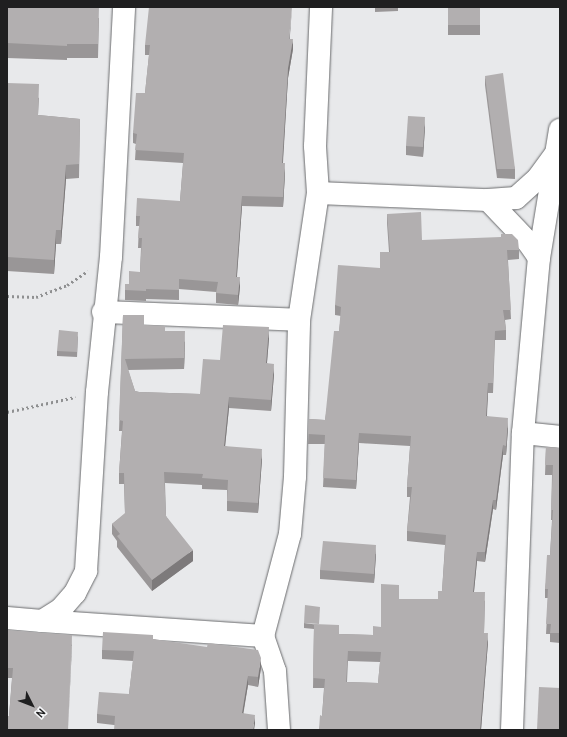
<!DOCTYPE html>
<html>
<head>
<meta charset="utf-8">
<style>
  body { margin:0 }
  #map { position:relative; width:567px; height:737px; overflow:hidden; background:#e8e9eb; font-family:Cabin,sans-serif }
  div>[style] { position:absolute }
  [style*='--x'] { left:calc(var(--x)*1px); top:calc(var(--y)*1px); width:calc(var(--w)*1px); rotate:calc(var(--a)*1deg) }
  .path>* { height:2.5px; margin-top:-1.25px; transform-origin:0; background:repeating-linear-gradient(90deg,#8f9091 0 2px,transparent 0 5px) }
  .roads { filter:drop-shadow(0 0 1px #6a6b6d) drop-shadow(0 0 1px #6a6b6d) }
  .minor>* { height:22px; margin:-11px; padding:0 11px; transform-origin:11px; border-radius:11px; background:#fff }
  .tertiary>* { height:22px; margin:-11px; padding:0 11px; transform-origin:11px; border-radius:11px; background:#fff }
  .wall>* { inset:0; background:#999697 }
  .shaded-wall>* { inset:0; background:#7d7a7b }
  .building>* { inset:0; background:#b2afb0 }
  span { translate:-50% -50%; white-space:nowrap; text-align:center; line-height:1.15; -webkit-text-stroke:3.5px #f5f6f8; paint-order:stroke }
  .frame { position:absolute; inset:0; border:8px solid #1f1f20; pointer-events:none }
  .north { position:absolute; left:12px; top:685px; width:40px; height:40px; -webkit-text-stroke:3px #f5f6f8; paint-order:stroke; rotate:132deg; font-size:11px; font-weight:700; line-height:16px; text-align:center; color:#1f1f20 }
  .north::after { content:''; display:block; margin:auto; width:14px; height:18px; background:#1f1f20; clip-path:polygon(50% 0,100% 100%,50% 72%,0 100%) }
</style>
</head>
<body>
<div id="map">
  <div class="path">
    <div style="--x:7;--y:296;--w:29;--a:2"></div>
    <div style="--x:36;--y:297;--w:33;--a:-21"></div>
    <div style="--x:67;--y:285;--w:25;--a:-34"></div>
    <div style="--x:7;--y:412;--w:70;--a:-12.4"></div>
  </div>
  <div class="roads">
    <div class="minor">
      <div style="--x:318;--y:193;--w:170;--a:2.4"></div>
      <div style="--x:488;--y:200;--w:28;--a:-4"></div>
      <div style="--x:516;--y:198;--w:30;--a:-42"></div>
      <div style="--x:538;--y:178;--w:27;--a:-54"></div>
      <div style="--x:488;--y:200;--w:58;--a:46.4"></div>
      <div style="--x:528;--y:242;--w:19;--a:55"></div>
      <div style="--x:103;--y:312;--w:196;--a:2.3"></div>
      <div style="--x:523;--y:433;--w:37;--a:6"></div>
      <div style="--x:42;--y:621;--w:222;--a:3.9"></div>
      <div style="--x:279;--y:730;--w:59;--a:-93.9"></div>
      <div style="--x:275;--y:671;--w:37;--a:-109"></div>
      <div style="--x:263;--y:636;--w:106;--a:-75.2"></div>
      <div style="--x:290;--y:534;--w:57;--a:-85"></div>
      <div style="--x:295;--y:477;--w:157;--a:-88.5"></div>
      <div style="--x:299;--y:320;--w:128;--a:-81.5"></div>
      <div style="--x:318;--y:193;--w:47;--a:-93.7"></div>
      <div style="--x:315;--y:146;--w:139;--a:-87.5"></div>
      <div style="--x:512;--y:730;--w:297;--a:-87.9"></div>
      <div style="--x:523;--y:433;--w:176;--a:-84.8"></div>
      <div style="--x:539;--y:258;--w:130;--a:-80.7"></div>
    </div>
    <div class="tertiary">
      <div style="--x:7;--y:618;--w:35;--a:5"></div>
      <div style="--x:42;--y:621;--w:22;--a:-32"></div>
      <div style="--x:61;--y:609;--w:21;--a:-49"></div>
      <div style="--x:75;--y:593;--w:25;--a:-63"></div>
      <div style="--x:86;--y:571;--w:179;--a:-86.5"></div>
      <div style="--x:97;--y:392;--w:136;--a:-84.1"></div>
      <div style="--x:111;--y:257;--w:250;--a:-87"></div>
    </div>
  </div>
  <div class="wall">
    <div style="clip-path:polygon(7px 7px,99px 18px,98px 58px,67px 58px,67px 60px,7px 58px)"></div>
    <div style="clip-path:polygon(375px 7px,398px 7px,398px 11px,375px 12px)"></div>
    <div style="clip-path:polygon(448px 7px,480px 7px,480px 35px,448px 35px)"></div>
    <div style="clip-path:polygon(290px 39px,293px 49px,288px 78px,283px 163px,285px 173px,283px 207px,242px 206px,237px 277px,240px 287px,238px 305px,216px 303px,216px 292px,179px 289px,179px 300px,146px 299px,146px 301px,125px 300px,125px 290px,129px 284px,140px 272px,141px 248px,138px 248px,139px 226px,136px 226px,136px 216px,180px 201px,183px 163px,135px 160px,136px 144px,133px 143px,133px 133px,145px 93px,149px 55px,145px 55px,145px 45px)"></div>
    <div style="clip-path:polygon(485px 76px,515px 169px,515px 179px,497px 178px,485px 85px)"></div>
    <div style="clip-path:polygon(7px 83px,39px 98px,38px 115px,80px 119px,79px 178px,66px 179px,61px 244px,56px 244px,54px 274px,7px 271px)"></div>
    <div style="clip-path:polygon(425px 126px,423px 157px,406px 155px,406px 146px)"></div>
    <div style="clip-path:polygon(evenodd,387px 214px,422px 240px,519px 250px,519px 259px,508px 260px,511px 319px,505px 320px,506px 330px,506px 340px,495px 340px,493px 393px,488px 393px,487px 416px,508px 428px,506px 455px,503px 455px,496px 510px,493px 509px,485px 562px,477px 561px,474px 592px,485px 601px,484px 633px,488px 642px,481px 730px,319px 730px,322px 716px,324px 688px,313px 688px,314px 629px,304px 628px,304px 623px,319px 625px,339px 634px,373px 635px,381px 627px,399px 599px,438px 599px,442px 591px,445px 545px,407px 541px,407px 531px,410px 497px,407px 497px,407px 487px,410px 446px,359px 443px,356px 489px,323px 487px,325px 444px,308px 444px,309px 419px,325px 420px,339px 331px,341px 316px,335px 315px,335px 305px,380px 268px,389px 252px,387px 223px,387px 214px,348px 661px,380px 662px,378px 683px,347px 682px,348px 661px)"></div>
    <div style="clip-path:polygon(560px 293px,560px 321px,559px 320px)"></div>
    <div style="clip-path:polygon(123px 315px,144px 325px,165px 331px,185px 342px,184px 369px,128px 370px,135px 391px,139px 392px,200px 394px,220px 360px,269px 338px,267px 363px,274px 374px,271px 411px,229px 408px,225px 446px,262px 459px,258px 513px,227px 511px,227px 490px,202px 489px,202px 485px,165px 483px,166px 516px,193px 561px,152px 591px,117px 547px,117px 541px,112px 534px,112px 524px,125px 514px,124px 484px,119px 484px,119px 473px,122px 431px,119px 431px)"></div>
    <div style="clip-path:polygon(78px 336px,77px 357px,57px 356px,57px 351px)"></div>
    <div style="clip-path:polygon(546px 447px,560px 448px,560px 643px,550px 642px,550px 634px,546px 634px,548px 598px,545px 598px,545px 589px,550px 555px,552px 520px,551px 520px,552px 475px,545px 475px)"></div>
    <div style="clip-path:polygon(376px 554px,374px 583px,320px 579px,320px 570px)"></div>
    <div style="clip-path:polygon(7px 630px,72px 645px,9px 716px,12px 678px,7px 678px)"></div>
    <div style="clip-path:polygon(153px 639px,261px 668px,258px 687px,248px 685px,243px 713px,255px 724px,114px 725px,97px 723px,97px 714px,129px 694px,133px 661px,102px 659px,102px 650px)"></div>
  </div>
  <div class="shaded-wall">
    <div style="clip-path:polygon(292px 7px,289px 49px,289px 39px)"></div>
    <div style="clip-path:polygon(293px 39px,293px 49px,288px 78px,282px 173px,282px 163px,288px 68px)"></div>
    <div style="clip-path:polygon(425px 117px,425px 126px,423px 157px,423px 147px)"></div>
    <div style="clip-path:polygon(285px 163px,285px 173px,283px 207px,283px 197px)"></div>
    <div style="clip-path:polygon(66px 165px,66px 179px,61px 244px,61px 230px)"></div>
    <div style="clip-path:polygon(242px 196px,242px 206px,236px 287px,236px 277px)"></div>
    <div style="clip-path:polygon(56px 230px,56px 244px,54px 274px,54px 260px)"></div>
    <div style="clip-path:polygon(240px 277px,240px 287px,238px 305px,238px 295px)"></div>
    <div style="clip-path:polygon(269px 327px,269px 338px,266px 374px,266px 363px)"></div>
    <div style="clip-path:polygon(185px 331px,185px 342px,184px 369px,184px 358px)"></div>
    <div style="clip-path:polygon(274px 364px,274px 374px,271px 411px,271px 400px)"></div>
    <div style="clip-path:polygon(488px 383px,488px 393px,486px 426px,486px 416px)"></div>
    <div style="clip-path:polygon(229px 397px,229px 408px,224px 457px,224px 446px)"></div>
    <div style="clip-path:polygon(508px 418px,508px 428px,506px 455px,506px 446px)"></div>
    <div style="clip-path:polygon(359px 433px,359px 443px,356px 489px,356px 480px)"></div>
    <div style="clip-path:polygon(503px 445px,503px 455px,496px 510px,496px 500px)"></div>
    <div style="clip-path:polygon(262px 449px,262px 459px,258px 513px,258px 503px)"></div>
    <div style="clip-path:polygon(493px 500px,493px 509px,485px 562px,485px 552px)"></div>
    <div style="clip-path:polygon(376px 545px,376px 554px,374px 583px,374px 574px)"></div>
    <div style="clip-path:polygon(193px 550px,193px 561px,152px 591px,152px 580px)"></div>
    <div style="clip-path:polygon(477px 552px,477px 561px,473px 601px,473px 592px)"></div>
    <div style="clip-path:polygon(488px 633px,488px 642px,481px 730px,480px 730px)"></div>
    <div style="clip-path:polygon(72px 635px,72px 645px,68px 730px)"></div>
    <div style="clip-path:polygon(261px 658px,261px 668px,258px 687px,258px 677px)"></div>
    <div style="clip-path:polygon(248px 676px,248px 685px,242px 722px,242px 713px)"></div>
    <div style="clip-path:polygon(255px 715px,255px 724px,254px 730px,253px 730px)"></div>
  </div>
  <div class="building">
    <div style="clip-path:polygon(7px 7px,99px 7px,98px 44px,67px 44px,67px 46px,7px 43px)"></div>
    <div style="clip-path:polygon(149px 7px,292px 7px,289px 39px,293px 39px,288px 68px,282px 163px,285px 163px,283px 197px,242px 196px,236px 277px,240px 277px,238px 295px,216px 293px,218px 282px,179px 279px,179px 290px,146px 289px,146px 291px,125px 290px,125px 284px,129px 284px,129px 271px,140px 272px,142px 238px,138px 238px,140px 216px,136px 216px,137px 198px,180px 201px,184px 153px,135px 150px,137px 134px,133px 133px,136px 93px,145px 93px,150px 45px,145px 45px)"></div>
    <div style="clip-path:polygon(448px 7px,480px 7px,480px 25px,448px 25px)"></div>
    <div style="clip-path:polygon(503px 73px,515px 169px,497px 169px,485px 76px)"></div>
    <div style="clip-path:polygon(7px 83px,39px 84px,38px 115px,80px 119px,79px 164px,66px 165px,61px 230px,56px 230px,54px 260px,7px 257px,8px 227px,7px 227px)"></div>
    <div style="clip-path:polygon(408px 116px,425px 117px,423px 147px,406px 146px)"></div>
    <div style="clip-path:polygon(evenodd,421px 212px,422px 240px,501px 237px,501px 234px,512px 234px,518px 240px,519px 250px,507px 250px,511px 310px,503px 310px,506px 330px,495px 331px,493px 383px,488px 383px,486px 416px,508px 418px,506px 446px,503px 445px,496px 500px,493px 500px,485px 552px,477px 552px,473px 592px,485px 592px,484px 633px,488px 633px,480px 730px,319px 730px,320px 715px,322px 716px,325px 679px,313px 678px,314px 624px,339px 625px,339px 634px,373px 635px,373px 626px,381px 627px,381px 584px,399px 585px,399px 599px,438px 599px,438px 591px,442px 591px,446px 535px,407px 531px,412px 487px,407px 487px,411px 436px,359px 433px,356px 480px,323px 478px,325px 435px,308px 434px,309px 419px,325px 420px,334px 331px,339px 331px,341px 307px,335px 305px,338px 265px,380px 268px,380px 252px,390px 252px,387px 214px,421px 212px,348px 651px,381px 652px,378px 683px,346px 682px,348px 651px)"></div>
    <div style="clip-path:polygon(560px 293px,560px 312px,559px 312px)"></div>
    <div style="clip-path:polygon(123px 315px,144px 315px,144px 325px,165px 326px,165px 331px,185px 331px,184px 358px,125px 359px,135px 391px,139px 392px,200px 394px,203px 359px,220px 360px,223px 325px,269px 327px,266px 363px,274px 364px,271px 400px,229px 397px,224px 446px,262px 449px,258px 503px,227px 501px,228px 480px,202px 478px,203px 474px,164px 472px,166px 516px,193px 550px,152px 580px,117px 536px,120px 534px,112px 524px,125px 513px,124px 473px,119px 473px,123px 421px,119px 420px)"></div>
    <div style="clip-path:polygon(59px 330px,78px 332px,77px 352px,57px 351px)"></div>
    <div style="clip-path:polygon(546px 447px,560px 448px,560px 633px,550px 633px,551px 624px,546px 624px,548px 589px,545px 589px,547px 555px,550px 555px,553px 510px,551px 510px,553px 465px,545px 465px)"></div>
    <div style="clip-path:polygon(323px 541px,376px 545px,374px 574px,320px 570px)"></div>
    <div style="clip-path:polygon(305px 605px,320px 607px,319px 624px,304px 623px)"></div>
    <div style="clip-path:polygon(7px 630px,72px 635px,68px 730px,7px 730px,7px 716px,9px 716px,13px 668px,7px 668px)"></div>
    <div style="clip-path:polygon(103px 632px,153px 635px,153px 639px,207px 647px,208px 643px,258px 650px,261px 658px,258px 677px,248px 676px,242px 713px,255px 715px,253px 730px,114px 730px,115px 716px,97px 714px,99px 692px,129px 694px,134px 651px,102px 650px)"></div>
    <div style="clip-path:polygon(539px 687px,560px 688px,560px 730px,537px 730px)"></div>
  </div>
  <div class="frame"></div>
  <div class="north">N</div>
</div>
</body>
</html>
